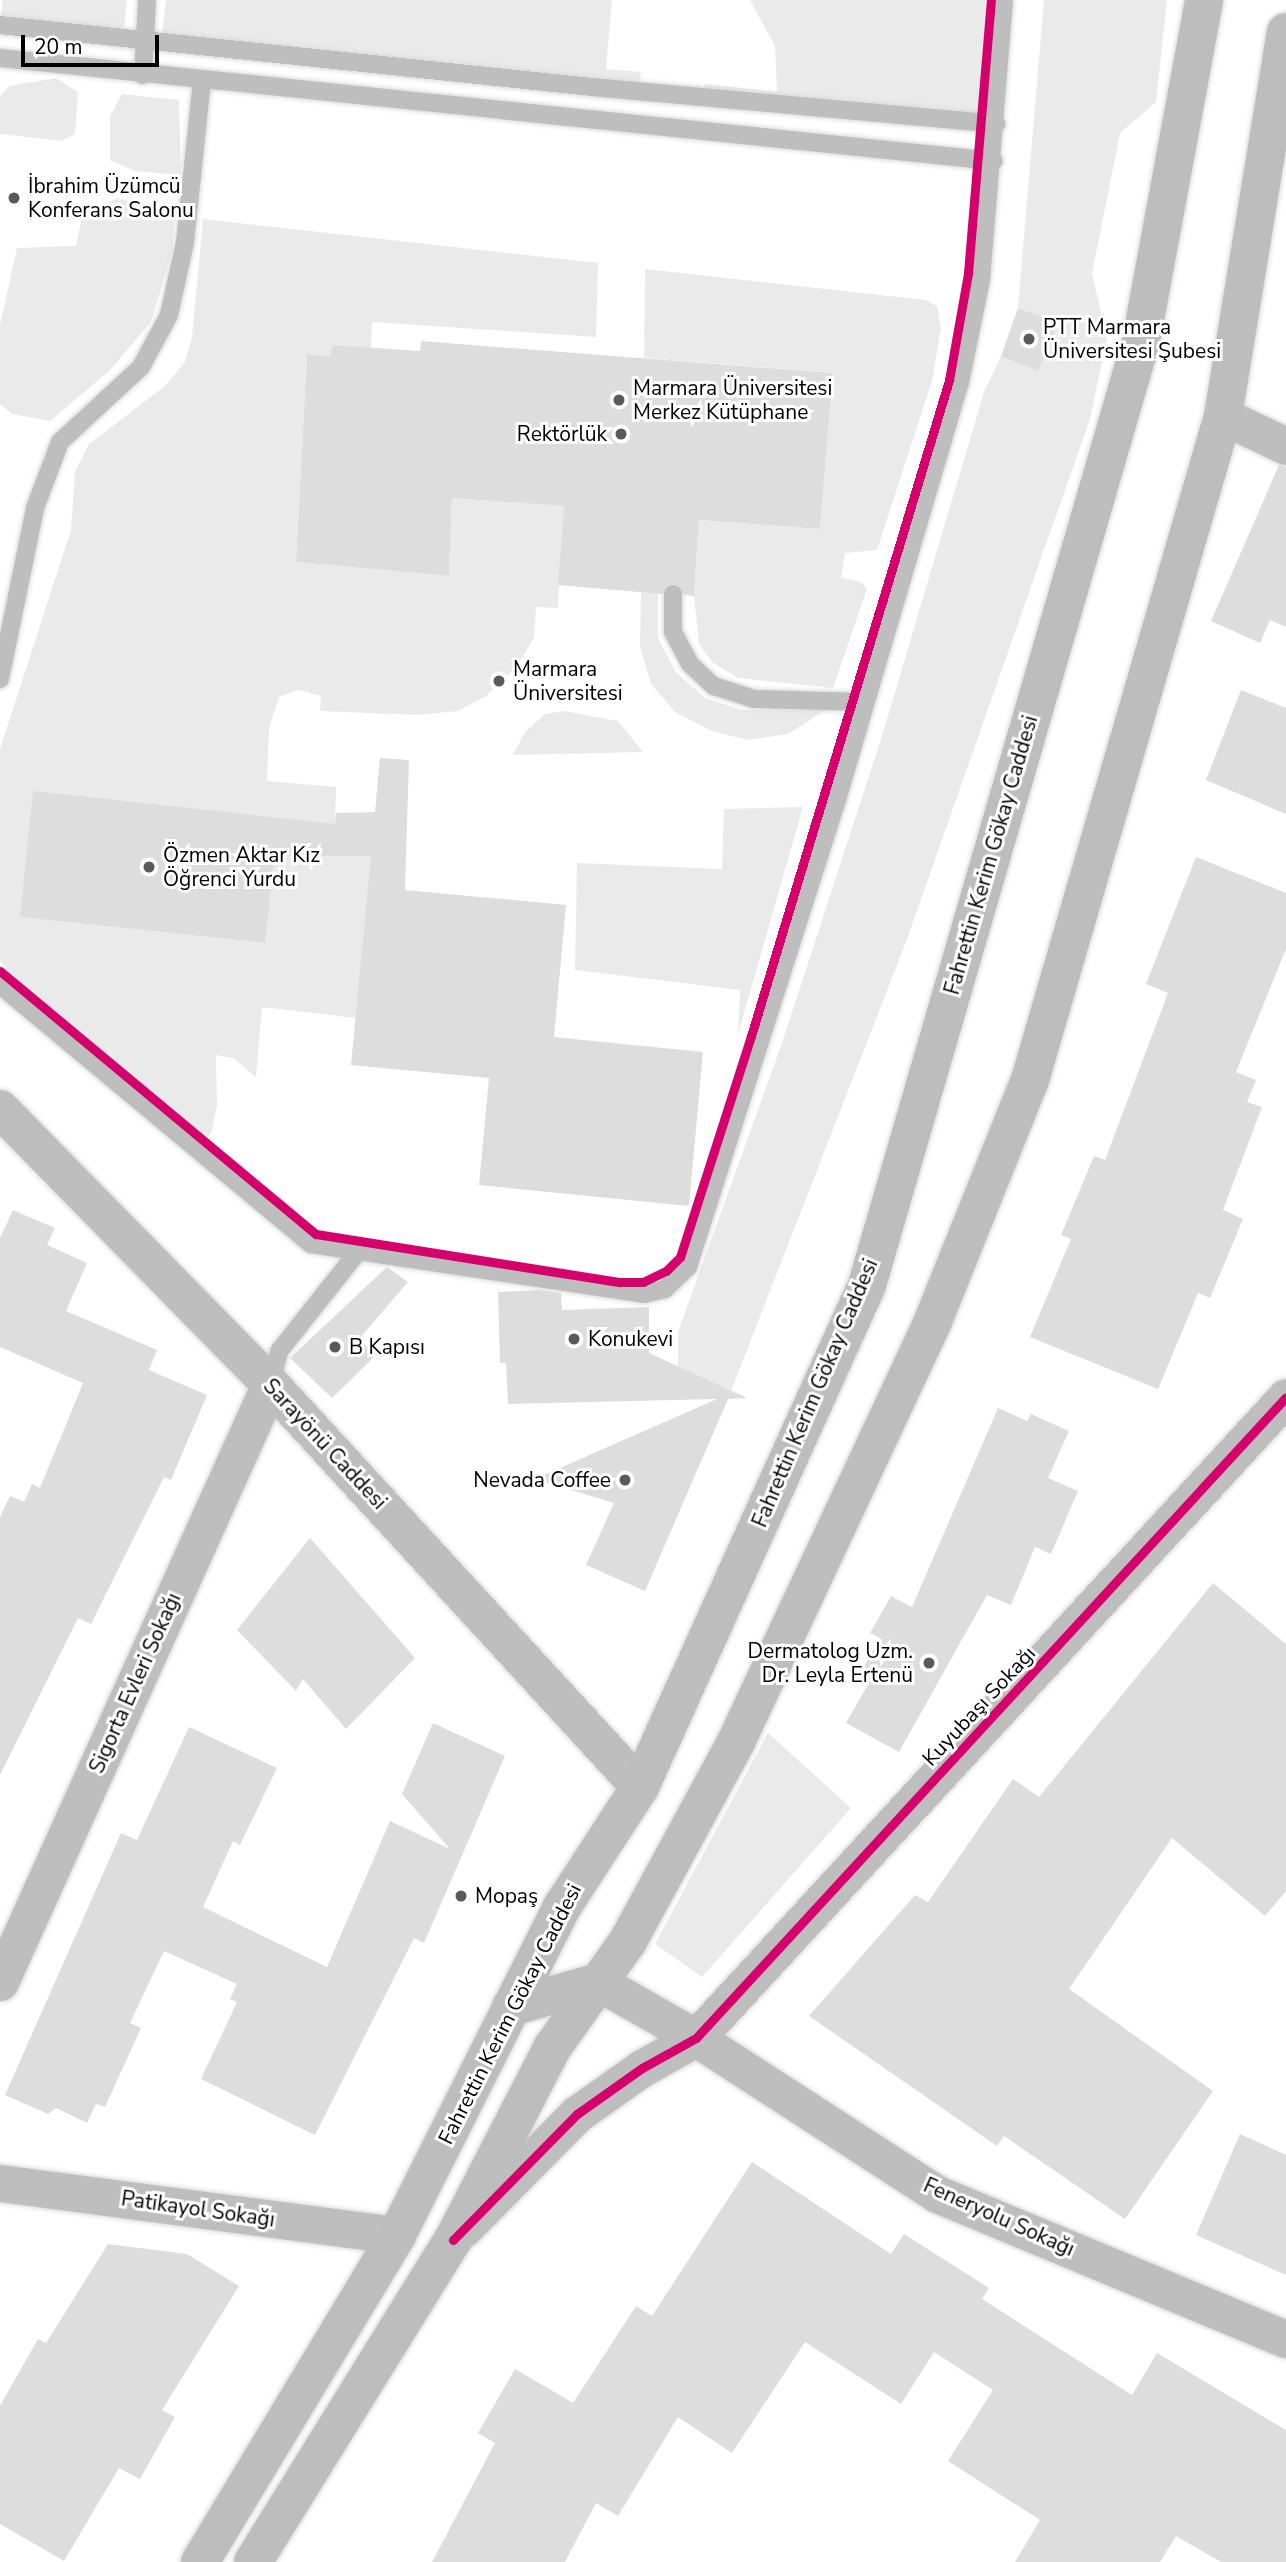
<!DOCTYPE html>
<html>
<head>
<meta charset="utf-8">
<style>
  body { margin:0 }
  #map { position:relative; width:1286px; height:2562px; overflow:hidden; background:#fff; font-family:"Nunito Sans",sans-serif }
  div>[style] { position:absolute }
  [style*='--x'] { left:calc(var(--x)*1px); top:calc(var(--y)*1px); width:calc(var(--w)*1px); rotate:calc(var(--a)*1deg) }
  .green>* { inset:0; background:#eaeaea }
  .building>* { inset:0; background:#ddd }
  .roads { filter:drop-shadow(0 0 2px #dbdbdb) drop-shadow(0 0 2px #dbdbdb) }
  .service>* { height:18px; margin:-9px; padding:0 9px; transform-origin:9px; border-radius:9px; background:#bebebe }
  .minor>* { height:37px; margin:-18.5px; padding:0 18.5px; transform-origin:18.5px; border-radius:18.5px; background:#bebebe }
  .tertiary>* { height:38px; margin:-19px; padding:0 19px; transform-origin:19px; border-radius:19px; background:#bebebe }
  .primary>* { height:38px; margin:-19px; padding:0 19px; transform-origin:19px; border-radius:19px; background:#bdbdbd }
  .cycleway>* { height:9px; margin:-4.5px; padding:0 4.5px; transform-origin:4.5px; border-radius:4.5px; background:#d6006c }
  .dots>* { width:19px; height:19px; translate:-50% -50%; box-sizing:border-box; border:4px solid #fff; border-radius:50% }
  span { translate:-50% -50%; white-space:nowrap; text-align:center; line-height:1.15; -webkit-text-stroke:6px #fff; paint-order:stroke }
  .poi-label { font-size:21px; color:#000 }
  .left { translate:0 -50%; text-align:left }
  .right { translate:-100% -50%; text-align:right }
  .street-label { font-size:21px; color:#000 }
  .scale { position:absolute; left:21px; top:35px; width:138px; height:32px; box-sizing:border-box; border:4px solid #000; border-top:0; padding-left:9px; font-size:21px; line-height:24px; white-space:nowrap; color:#000; -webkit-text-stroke:5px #fff; paint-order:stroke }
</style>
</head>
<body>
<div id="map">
  <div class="green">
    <div style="clip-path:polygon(3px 0,127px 0,123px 38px,0 22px)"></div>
    <div style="clip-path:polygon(166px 0,612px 0,606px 69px,641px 72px,638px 91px,161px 42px)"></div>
    <div style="clip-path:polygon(750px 0,991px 0,983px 123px,700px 97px,705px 84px,777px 92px,775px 46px)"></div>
    <div style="clip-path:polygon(1044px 0,1167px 0,1156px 102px,1120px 133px,1092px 273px,1107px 339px,1090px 419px,906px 942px,731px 1391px,678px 1367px,678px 1332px,782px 1043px,882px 736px,984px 392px,1001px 356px,1057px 322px,1018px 308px)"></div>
    <div style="clip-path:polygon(56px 78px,78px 92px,75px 134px,62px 141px,0 134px,0 96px,9px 86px)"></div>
    <div style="clip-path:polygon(122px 94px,179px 100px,181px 175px,135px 171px,110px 160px,110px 116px)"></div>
    <div style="clip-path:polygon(119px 198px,174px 216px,173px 248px,151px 322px,109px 371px,50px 421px,12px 414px,0 404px,0 325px,17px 248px,76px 246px,83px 212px)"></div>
    <div style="clip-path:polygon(evenodd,203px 219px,598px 263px,596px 337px,372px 322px,371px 348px,332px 345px,330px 356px,307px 354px,296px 562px,449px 576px,452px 498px,564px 506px,558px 608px,536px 607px,534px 638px,517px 666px,486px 696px,458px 711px,417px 715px,320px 711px,321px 696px,298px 690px,279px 697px,269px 728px,267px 781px,336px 787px,334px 856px,372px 856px,356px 1018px,262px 1007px,256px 1077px,233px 1058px,216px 1055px,217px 1106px,211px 1133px,204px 1141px,34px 999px,0 961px,0 749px,71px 530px,75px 472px,89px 444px,165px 386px,185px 362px,192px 337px,203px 219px,279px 818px,265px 943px,21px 917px,279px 818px)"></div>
    <div style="clip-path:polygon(645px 269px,925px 300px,937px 306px,941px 328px,932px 381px,877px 550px,845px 553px,841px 578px,861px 582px,867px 589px,833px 688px,738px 678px,712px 662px,699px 644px,694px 596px,699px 520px,820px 529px,833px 373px,644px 358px)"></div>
    <div style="clip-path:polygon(641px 592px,658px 593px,658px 638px,676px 672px,705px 698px,742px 710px,825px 710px,788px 734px,748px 740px,712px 731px,675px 712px,651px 684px,640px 647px)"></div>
    <div style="clip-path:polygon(564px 711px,618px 721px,643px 752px,513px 755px,525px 732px,545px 714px)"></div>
    <div style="clip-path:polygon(803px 807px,738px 1034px,740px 990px,575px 970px,577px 863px,722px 869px,724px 809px)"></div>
    <div style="clip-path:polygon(768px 1733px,851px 1808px,702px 1977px,655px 1944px)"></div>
  </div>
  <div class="building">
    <div style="clip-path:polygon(1018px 308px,1058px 322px,1038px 371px,1001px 356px)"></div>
    <div style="clip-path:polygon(421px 341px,833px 373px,820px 529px,699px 520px,694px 596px,684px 595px,674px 583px,662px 594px,558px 585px,564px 506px,452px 498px,449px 576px,296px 562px,307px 354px,330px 356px,332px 345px,420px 351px)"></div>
    <div style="clip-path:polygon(1279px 465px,1286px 467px,1286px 627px,1270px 620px,1260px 643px,1211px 621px)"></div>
    <div style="clip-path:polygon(1241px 690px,1286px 708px,1286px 814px,1206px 780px)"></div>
    <div style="clip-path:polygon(380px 758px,409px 760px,405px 890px,566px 905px,554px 1037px,703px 1052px,689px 1206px,479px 1185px,489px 1078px,351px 1065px,371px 856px,275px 856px,265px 943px,20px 917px,33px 791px,335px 824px,336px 813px,375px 812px)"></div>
    <div style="clip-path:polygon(1196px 857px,1286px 893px,1286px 949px,1236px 1072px,1256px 1080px,1247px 1102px,1262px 1107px,1223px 1210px,1243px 1219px,1210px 1298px,1198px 1293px,1158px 1389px,1030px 1337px,1071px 1239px,1061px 1235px,1094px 1156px,1105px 1160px,1168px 993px,1146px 984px)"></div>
    <div style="clip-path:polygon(13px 1210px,55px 1228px,47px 1245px,87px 1263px,66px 1311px,157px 1350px,149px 1370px,207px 1395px,171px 1480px,164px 1477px,91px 1624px,78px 1618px,0 1775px,0 1517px,10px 1496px,24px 1502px,32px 1484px,40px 1488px,83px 1383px,0 1347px,0 1238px)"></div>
    <div style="clip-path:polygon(387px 1267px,408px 1282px,359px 1339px,376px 1355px,332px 1398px,290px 1358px)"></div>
    <div style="clip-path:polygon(541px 1290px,561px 1293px,562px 1310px,649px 1307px,649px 1353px,747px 1398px,728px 1399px,645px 1591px,586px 1565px,614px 1503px,535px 1479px,717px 1399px,508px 1404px,506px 1363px,500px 1363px,498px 1292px)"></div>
    <div style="clip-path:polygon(998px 1408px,1027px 1421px,1031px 1414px,1069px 1431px,1048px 1478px,1078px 1491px,1051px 1554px,1035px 1547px,1011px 1605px,987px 1595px,899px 1752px,846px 1723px,870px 1681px,859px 1675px,880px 1638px,870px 1633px,891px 1596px,912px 1607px)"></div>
    <div style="clip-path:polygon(310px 1538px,415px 1658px,346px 1729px,303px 1679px,296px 1691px,237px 1630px)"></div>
    <div style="clip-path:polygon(1213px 1583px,1286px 1644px,1286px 1891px,1265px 1916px,1172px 1838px,1069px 1989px,1213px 2091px,1125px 2219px,1004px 2136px,997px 2146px,809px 2016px,915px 1895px,928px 1902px,1013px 1779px,1039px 1797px)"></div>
    <div style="clip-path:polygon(433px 1723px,505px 1756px,424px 1943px,414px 1938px,315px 2135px,201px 2079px,237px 2002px,230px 1999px,237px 1984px,164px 1951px,130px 2023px,141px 2028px,105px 2107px,96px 2104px,87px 2123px,56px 2108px,48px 2114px,5px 2095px,121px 1833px,137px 1840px,189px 1727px,277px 1768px,240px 1845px,233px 1841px,203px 1907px,327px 1967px,390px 1821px,450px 1849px,402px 1794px)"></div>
    <div style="clip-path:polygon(1240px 2134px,1286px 2155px,1286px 2275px,1196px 2235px)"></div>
    <div style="clip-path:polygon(752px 2162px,891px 2254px,904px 2234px,989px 2288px,982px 2299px,1132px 2395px,1157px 2353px,1286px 2430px,1286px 2562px,1221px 2562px,1176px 2536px,1160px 2562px,1015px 2562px,1040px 2520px,948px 2461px,993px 2390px,934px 2352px,901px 2404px,805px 2342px,732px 2453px,678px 2417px,618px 2516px,596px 2503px,565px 2562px,432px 2562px,495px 2443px,478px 2433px,515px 2369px,573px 2403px,636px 2306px,652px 2316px)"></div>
    <div style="clip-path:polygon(108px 2244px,187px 2254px,239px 2286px,162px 2410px,175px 2417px,140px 2479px,119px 2468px,64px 2561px,0 2524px,0 2406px,38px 2339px,46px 2343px)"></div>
  </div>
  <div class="roads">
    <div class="service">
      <div style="--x:0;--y:25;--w:595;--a:5.98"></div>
      <div style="--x:592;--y:87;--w:406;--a:5.2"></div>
      <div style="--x:0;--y:58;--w:999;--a:5.92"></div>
      <div style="--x:143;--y:75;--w:75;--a:-86.9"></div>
      <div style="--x:673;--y:594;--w:38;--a:90"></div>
      <div style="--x:673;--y:632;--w:36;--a:62"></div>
      <div style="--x:690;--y:664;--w:33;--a:43"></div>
      <div style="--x:714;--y:686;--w:42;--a:18"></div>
      <div style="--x:754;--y:699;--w:111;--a:1.5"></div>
      <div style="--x:0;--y:679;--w:175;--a:-78.4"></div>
      <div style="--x:35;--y:508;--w:71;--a:-69.3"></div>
      <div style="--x:60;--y:442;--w:110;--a:-42.8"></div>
      <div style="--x:141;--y:367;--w:59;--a:-61.7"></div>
      <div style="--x:169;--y:315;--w:75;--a:-77.6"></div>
      <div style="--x:185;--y:242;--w:163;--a:-84"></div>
      <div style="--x:0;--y:985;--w:405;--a:39.8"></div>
      <div style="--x:311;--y:1244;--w:337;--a:8.5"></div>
      <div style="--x:644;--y:1294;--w:22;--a:-13"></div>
      <div style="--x:665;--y:1289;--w:32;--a:-44"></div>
      <div style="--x:688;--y:1267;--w:490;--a:-72.3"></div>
      <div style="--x:837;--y:800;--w:435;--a:-73.6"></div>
      <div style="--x:960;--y:383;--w:105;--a:-78.5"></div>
      <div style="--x:981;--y:280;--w:281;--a:-85.3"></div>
      <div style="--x:270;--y:1384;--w:35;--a:-74"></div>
      <div style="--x:280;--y:1350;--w:124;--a:-51.6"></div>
    </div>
    <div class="minor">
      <div style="--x:1223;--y:416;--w:70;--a:25.5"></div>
      <div style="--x:0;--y:1982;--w:656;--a:-65.7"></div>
      <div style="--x:598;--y:1982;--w:113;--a:29.7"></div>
      <div style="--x:696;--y:2038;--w:287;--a:32.9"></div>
      <div style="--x:937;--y:2194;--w:378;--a:22.6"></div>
      <div style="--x:0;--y:2183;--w:400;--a:7.5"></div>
      <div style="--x:463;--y:2229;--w:162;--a:-45.3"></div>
      <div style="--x:577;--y:2114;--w:80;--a:-35.3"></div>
      <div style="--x:642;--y:2068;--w:62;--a:-29.1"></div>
      <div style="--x:696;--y:2038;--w:871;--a:-47.37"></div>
    </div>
    <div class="tertiary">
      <div style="--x:0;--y:1109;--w:385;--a:45.5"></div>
      <div style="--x:270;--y:1384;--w:547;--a:47.44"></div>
    </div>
    <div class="primary">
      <div style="--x:511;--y:2007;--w:91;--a:-16"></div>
      <div style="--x:200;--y:2562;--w:382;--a:-58.9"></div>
      <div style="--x:397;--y:2235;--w:367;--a:-63.3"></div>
      <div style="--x:562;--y:1907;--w:143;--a:-57"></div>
      <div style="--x:640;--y:1787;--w:551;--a:-65.67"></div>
      <div style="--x:867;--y:1285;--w:983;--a:-73.81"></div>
      <div style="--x:1141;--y:341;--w:347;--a:-79.5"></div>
      <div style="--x:253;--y:2562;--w:379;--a:-58.2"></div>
      <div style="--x:453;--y:2240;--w:216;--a:-62.7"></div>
      <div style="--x:552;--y:2048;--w:131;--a:-54.6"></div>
      <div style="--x:628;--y:1941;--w:226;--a:-61.5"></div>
      <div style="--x:736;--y:1742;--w:465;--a:-64.9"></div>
      <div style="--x:933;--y:1321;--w:260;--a:-68.1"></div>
      <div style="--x:1030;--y:1080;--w:691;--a:-73.79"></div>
      <div style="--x:1223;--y:416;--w:389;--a:-80.7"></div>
    </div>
  </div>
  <div class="cycleway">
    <div style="--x:0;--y:971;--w:411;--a:39.8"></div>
    <div style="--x:316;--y:1234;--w:308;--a:9"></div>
    <div style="--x:620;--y:1282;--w:23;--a:0"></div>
    <div style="--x:643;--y:1282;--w:25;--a:-26"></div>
    <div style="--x:666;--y:1271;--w:20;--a:-45"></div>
    <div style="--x:680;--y:1257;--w:232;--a:-72.2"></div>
    <div style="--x:751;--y:1036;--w:685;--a:-73.2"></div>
    <div style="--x:949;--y:380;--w:109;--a:-79.9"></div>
    <div style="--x:968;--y:273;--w:274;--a:-85.2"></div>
    <div style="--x:453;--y:2240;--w:177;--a:-45.5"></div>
    <div style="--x:577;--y:2114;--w:80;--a:-35.3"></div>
    <div style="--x:642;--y:2068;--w:62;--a:-29.1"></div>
    <div style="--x:696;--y:2038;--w:871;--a:-47.37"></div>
  </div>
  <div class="dots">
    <div style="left:14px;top:198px;background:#595959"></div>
    <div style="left:1029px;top:339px;background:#595959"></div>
    <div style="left:619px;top:400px;background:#595959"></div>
    <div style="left:621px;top:434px;background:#595959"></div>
    <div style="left:499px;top:681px;background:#595959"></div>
    <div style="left:149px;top:867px;background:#595959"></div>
    <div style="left:574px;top:1339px;background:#595959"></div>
    <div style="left:335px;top:1347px;background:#595959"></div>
    <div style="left:625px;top:1480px;background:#595959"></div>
    <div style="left:929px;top:1663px;background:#595959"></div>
    <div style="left:461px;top:1896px;background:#595959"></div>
  </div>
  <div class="poi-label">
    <span class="left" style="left:28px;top:198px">İbrahim Üzümcü<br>Konferans Salonu</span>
    <span class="left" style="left:1043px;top:339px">PTT Marmara<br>Üniversitesi Şubesi</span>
    <span class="left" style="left:633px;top:400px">Marmara Üniversitesi<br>Merkez Kütüphane</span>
    <span class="right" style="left:607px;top:434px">Rektörlük</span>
    <span class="left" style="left:513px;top:681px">Marmara<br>Üniversitesi</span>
    <span class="left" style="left:163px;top:867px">Özmen Aktar Kız<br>Öğrenci Yurdu</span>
    <span class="left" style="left:588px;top:1339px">Konukevi</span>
    <span class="left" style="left:349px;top:1347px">B Kapısı</span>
    <span class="right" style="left:611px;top:1480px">Nevada Coffee</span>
    <span class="right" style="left:913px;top:1663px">Dermatolog Uzm.<br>Dr. Leyla Ertenü</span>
    <span class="left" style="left:475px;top:1896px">Mopaş</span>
  </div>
  <div class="street-label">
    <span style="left:991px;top:855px;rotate:-74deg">Fahrettin Kerim Gökay Caddesi</span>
    <span style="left:815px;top:1393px;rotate:-67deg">Fahrettin Kerim Gökay Caddesi</span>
    <span style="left:325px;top:1444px;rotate:47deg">Sarayönü Caddesi</span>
    <span style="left:135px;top:1683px;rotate:-66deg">Sigorta Evleri Sokağı</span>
    <span style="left:979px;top:1706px;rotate:-47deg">Kuyubaşı Sokağı</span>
    <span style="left:510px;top:2014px;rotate:-63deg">Fahrettin Kerim Gökay Caddesi</span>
    <span style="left:198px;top:2209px;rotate:8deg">Patikayol Sokağı</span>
    <span style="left:999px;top:2217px;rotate:24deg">Feneryolu Sokağı</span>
  </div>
  <div class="scale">20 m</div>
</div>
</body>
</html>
